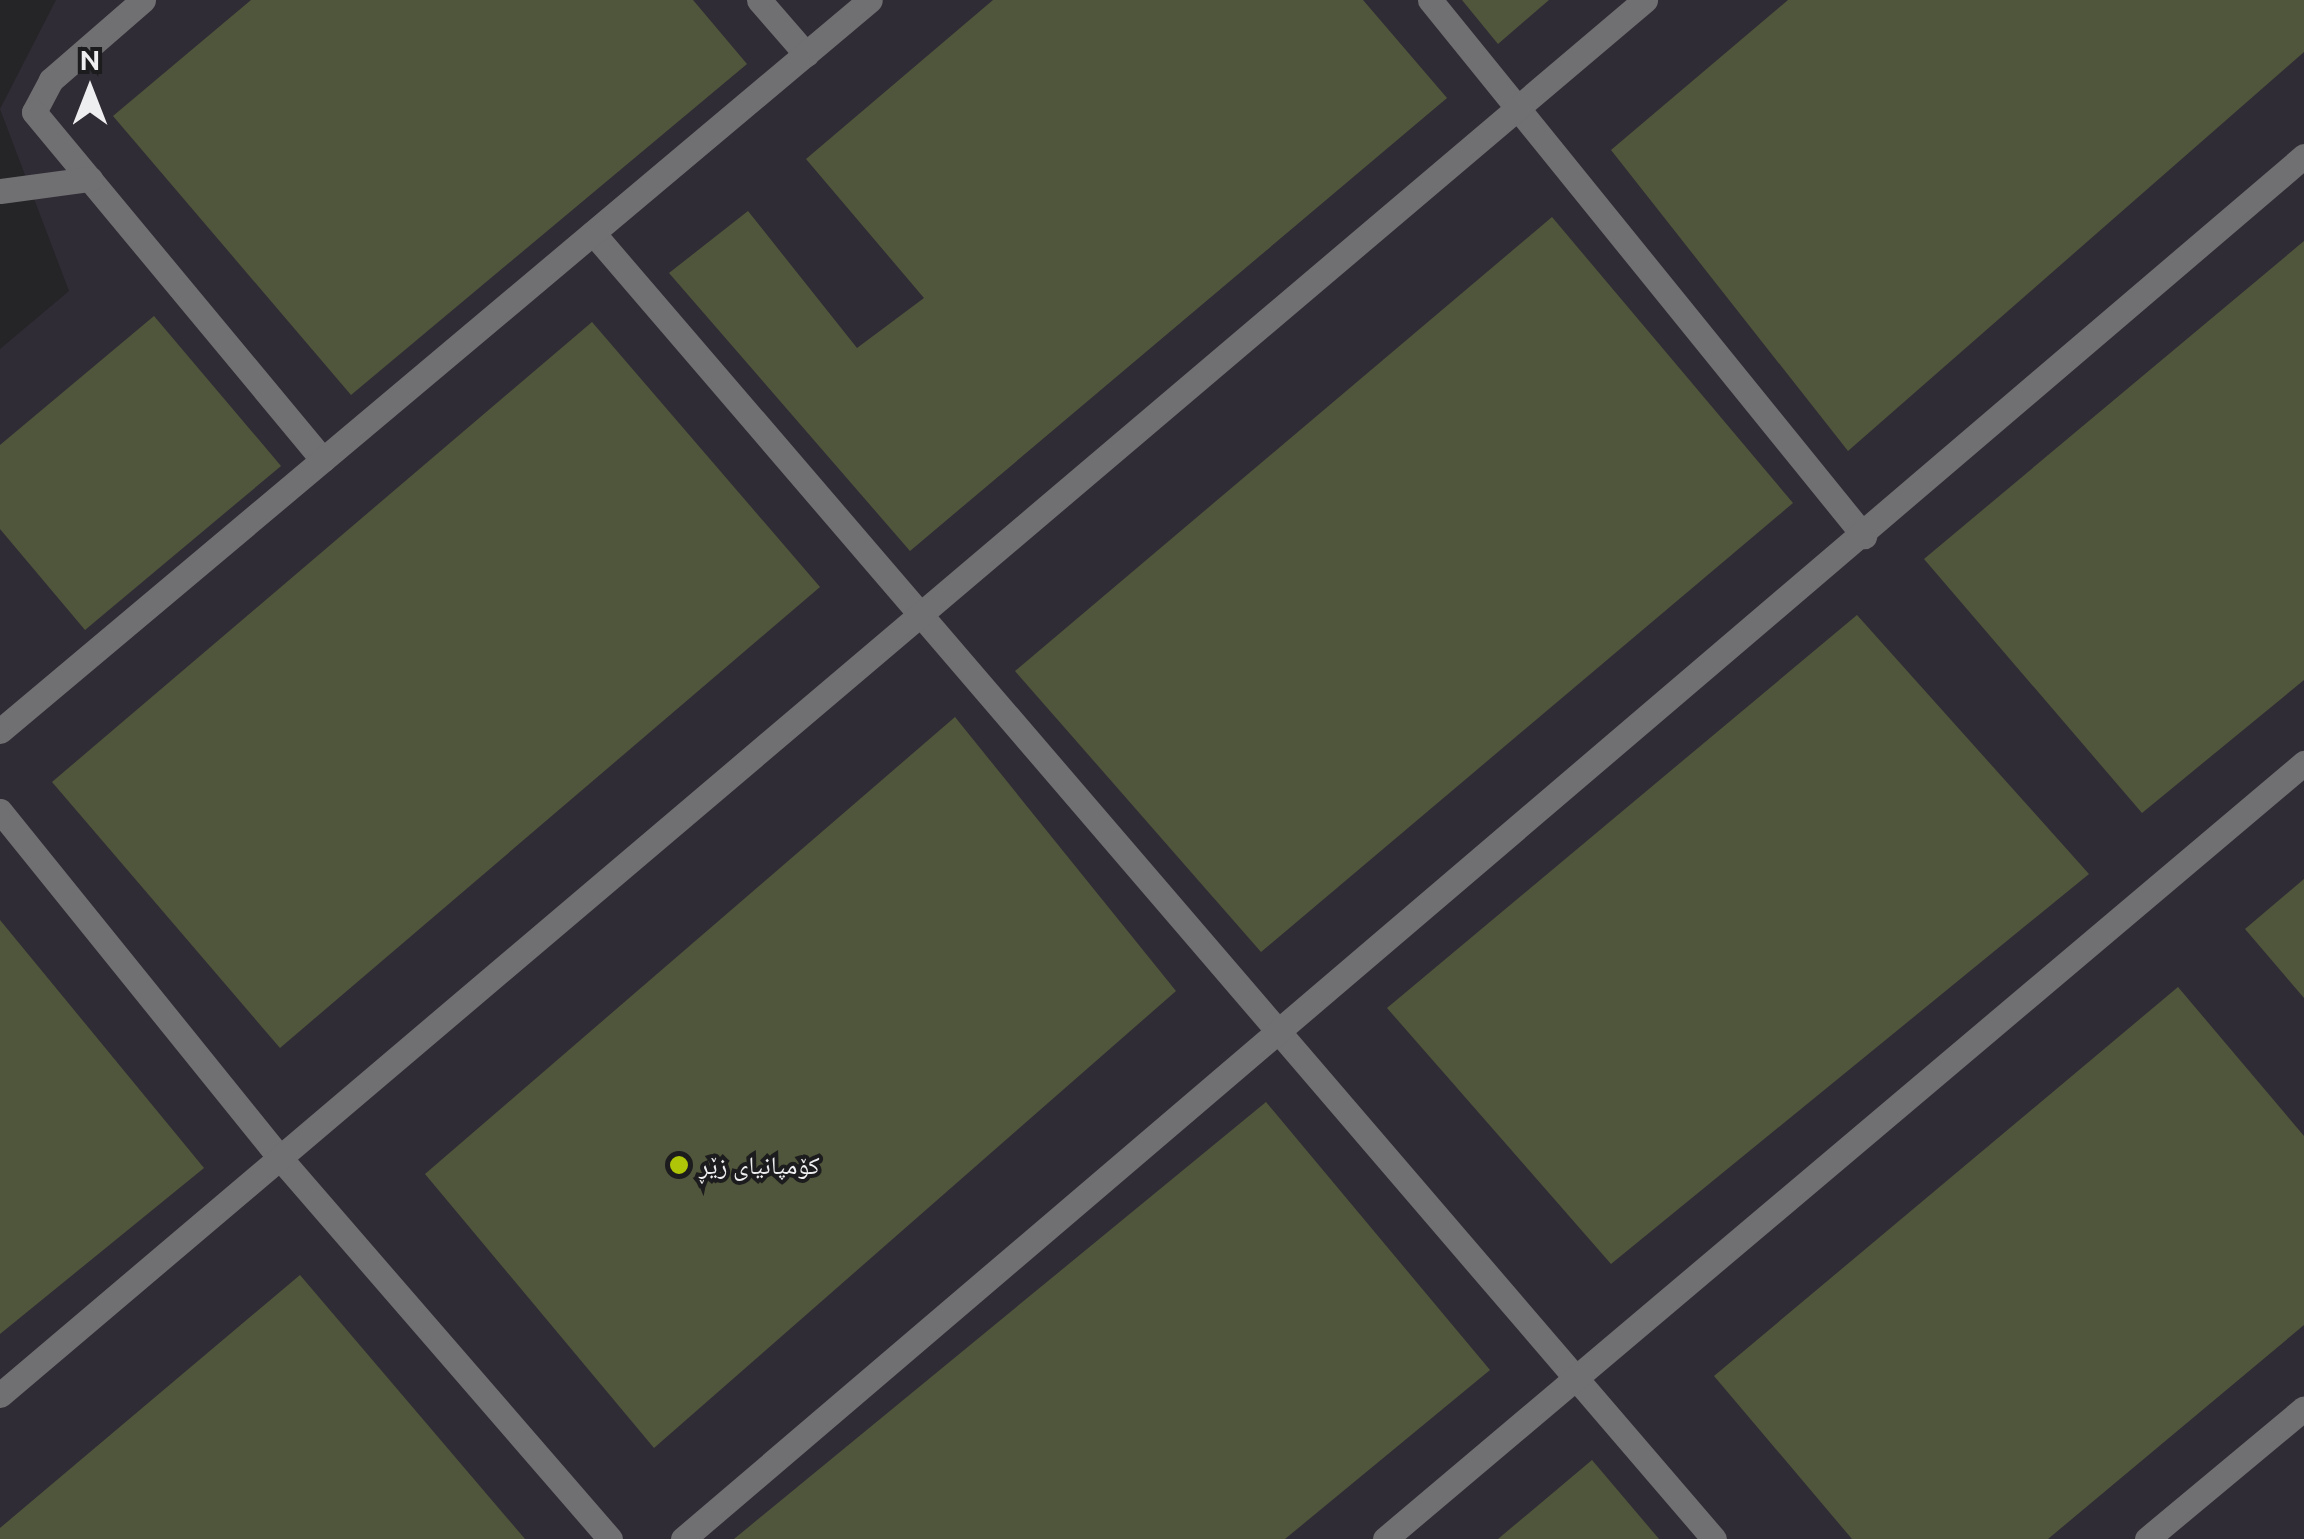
<!DOCTYPE html>
<html>
<head>
<meta charset="utf-8">
<style>
  body { margin:0 }
  #map { position:relative; width:2304px; height:1539px; overflow:hidden; background:#252427; font-family:Ubuntu,"Noto Naskh Arabic",sans-serif }
  div>[style] { position:absolute }
  [style*='--x'] { left:calc(var(--x)*1px); top:calc(var(--y)*1px); width:calc(var(--w)*1px); rotate:calc(var(--a)*1deg) }
  .built>* { inset:0; background:#302c35 }
  .building>* { inset:0; background:#50563b }
  .minor>* { height:25px; margin:-12.5px; padding:0 12.5px; transform-origin:12.5px; border-radius:12.5px; background:#706f71 }
  .dots>* { width:28px; height:28px; translate:-50% -50%; box-sizing:border-box; border:5px solid #1c1b1d; border-radius:50% }
  span { translate:-50% -50%; white-space:nowrap; text-align:center; line-height:1.15; -webkit-text-stroke:8px #1c1b1d; paint-order:stroke }
  .poi-label { font-size:25px; color:#eeedef }
  .left { translate:0 -50%; text-align:left }
  .north { position:absolute; left:40px; top:40px; width:100px; height:100px; -webkit-text-stroke:8px #1c1b1d; paint-order:stroke; rotate:0deg; font-size:28px; font-weight:700; line-height:40px; text-align:center; color:#eeedef }
  .north::after { content:''; display:block; margin:auto; width:35px; height:45px; background:#eeedef; clip-path:polygon(50% 0,100% 100%,50% 72%,0 100%) }
</style>
</head>
<body>
<div id="map">
  <div class="built">
    <div style="clip-path:polygon(56px 0,2304px 0,2304px 1539px,0 1539px,0 349px,69px 291px,0 109px)"></div>
  </div>
  <div class="building">
    <div style="clip-path:polygon(251px 0,693px 0,747px 64px,351px 395px,113px 116px)"></div>
    <div style="clip-path:polygon(993px 0,1363px 0,1447px 98px,910px 551px,669px 273px,748px 211px,857px 348px,924px 298px,806px 159px)"></div>
    <div style="clip-path:polygon(1462px 0,1549px 0,1498px 44px)"></div>
    <div style="clip-path:polygon(1788px 0,2304px 0,2304px 52px,1848px 451px,1611px 150px)"></div>
    <div style="clip-path:polygon(1552px 217px,1793px 503px,1261px 952px,1015px 671px)"></div>
    <div style="clip-path:polygon(2304px 241px,2304px 680px,2142px 813px,1924px 559px)"></div>
    <div style="clip-path:polygon(154px 316px,281px 466px,85px 630px,0 529px,0 445px)"></div>
    <div style="clip-path:polygon(592px 322px,820px 587px,280px 1048px,52px 782px)"></div>
    <div style="clip-path:polygon(1857px 615px,2089px 874px,1611px 1264px,1387px 1008px)"></div>
    <div style="clip-path:polygon(955px 717px,1176px 991px,654px 1448px,425px 1174px)"></div>
    <div style="clip-path:polygon(2304px 879px,2304px 998px,2245px 929px)"></div>
    <div style="clip-path:polygon(0 920px,204px 1168px,0 1334px)"></div>
    <div style="clip-path:polygon(2178px 987px,2304px 1136px,2304px 1325px,2048px 1539px,1852px 1539px,1714px 1376px)"></div>
    <div style="clip-path:polygon(1266px 1102px,1490px 1370px,1285px 1539px,734px 1539px)"></div>
    <div style="clip-path:polygon(300px 1275px,525px 1539px,0 1539px,0 1528px)"></div>
    <div style="clip-path:polygon(1592px 1460px,1659px 1539px,1498px 1539px)"></div>
  </div>
  <div class="minor">
    <div style="--x:143;--y:0;--w:122;--a:139"></div>
    <div style="--x:51;--y:80;--w:36;--a:118"></div>
    <div style="--x:34;--y:112;--w:452;--a:50.3"></div>
    <div style="--x:759;--y:0;--w:72;--a:49"></div>
    <div style="--x:1430;--y:0;--w:690;--a:51"></div>
    <div style="--x:0;--y:191;--w:91;--a:-7.6"></div>
    <div style="--x:593;--y:233;--w:1721;--a:49.36"></div>
    <div style="--x:0;--y:731;--w:1136;--a:-40.04"></div>
    <div style="--x:0;--y:811;--w:446;--a:51.1"></div>
    <div style="--x:280;--y:1158;--w:504;--a:49.1"></div>
    <div style="--x:0;--y:1395;--w:2157;--a:-40.3"></div>
    <div style="--x:683;--y:1539;--w:2131;--a:-40.47"></div>
    <div style="--x:1385;--y:1539;--w:1203;--a:-40.18"></div>
    <div style="--x:2147;--y:1539;--w:204;--a:-39.8"></div>
  </div>
  <div class="dots">
    <div style="left:679px;top:1165px;background:#afc507"></div>
  </div>
  <div class="poi-label">
    <span class="left" style="left:699px;top:1165px">کۆمپانیای زێڕ</span>
  </div>
  <div class="north">N</div>
</div>
</body>
</html>
